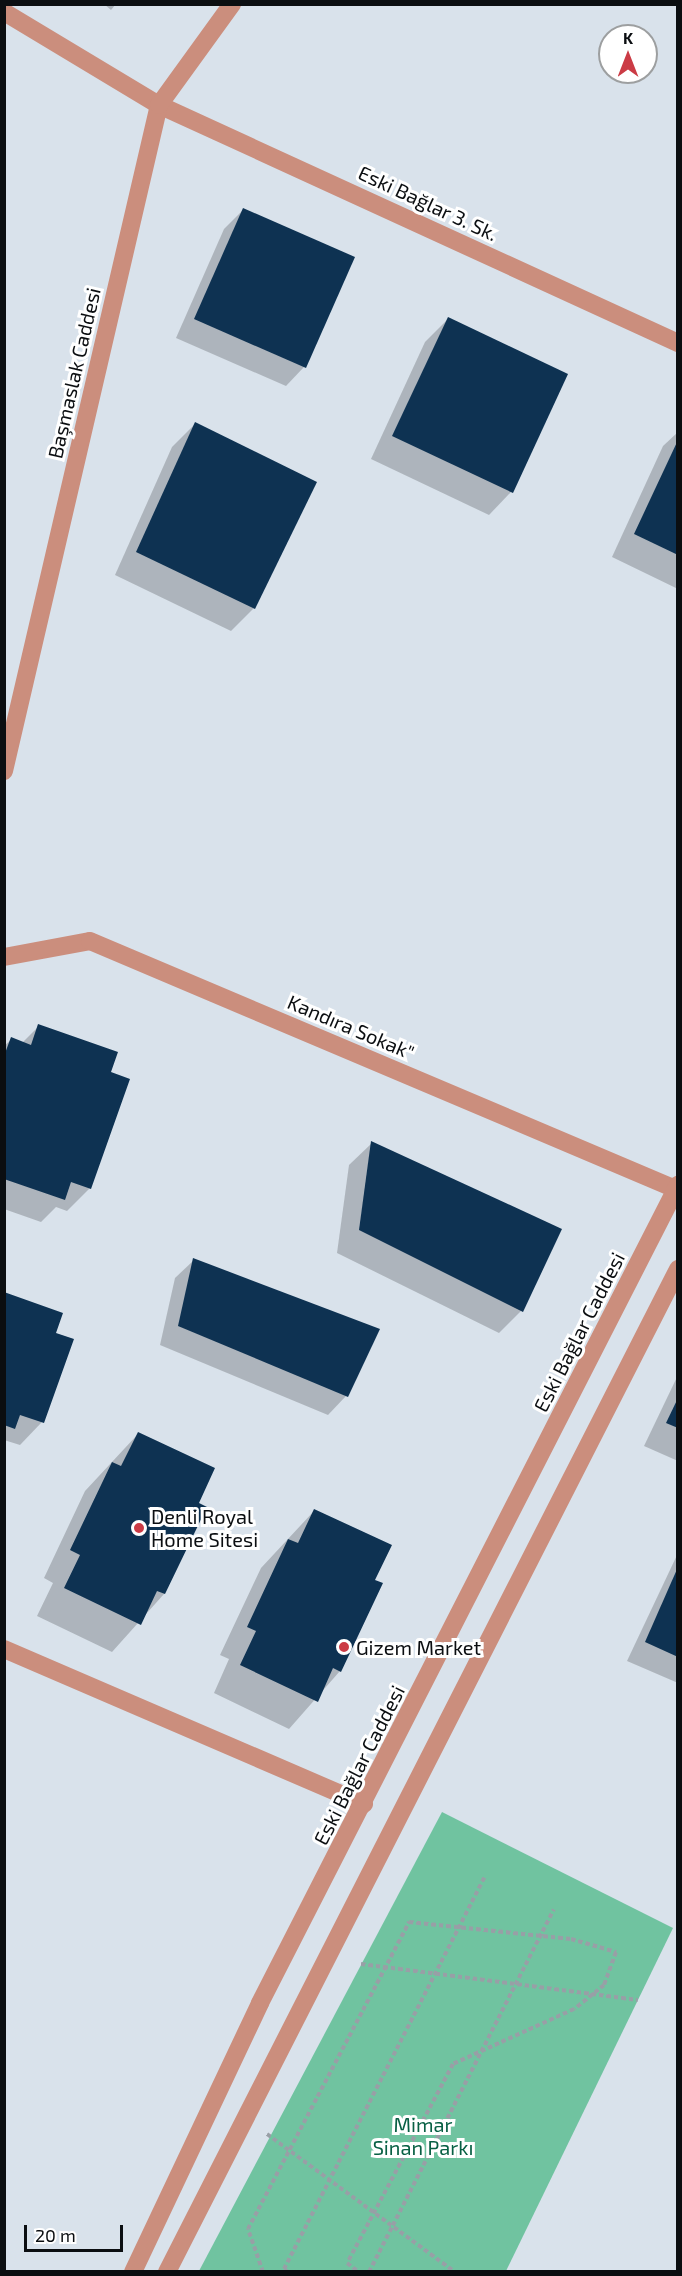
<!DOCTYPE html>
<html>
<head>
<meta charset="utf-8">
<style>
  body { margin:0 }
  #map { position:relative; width:682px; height:2276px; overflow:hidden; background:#d9e2eb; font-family:"Exo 2",sans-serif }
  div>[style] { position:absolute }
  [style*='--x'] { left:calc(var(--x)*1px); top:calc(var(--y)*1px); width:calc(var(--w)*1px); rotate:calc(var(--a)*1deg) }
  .green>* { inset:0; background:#70c3a0 }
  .shadow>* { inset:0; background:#0003 }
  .building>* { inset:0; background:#0e3252 }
  .path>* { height:4px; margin-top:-2px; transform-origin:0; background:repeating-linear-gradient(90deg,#989fa6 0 4.5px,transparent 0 7.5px) }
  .minor>* { height:18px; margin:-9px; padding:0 9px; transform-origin:9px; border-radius:9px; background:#cb8e7d }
  .dots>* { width:16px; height:16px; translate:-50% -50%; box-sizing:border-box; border:3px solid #fff; border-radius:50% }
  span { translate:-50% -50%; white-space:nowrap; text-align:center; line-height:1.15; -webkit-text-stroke:6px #fff; paint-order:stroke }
  .street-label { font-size:20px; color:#0b0e11 }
  .poi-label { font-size:20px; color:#0b0e11 }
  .left { translate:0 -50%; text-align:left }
  .park-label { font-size:20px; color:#086044 }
  .frame { position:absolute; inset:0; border:6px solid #0b0e11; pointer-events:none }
  .north { position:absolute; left:598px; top:24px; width:60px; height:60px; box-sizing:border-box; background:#fff; border:2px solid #9d9fa0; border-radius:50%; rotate:0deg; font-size:16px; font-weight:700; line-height:24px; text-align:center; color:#0b0e11 }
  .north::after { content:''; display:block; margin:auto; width:21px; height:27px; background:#cb3b45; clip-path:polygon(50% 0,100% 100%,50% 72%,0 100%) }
  .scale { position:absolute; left:24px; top:2225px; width:99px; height:27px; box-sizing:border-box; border:3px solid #0b0e11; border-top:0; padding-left:8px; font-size:18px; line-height:21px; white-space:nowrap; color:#0b0e11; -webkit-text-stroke:4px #fff; paint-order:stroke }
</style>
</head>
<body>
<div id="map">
  <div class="green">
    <div style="clip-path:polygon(442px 1812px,673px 1928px,506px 2271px,199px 2271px)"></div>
  </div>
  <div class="shadow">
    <div style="clip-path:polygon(104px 4px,116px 4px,111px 10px)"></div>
    <div style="clip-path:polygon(243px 210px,353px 258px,304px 367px,286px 386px,176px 338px,224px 229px)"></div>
    <div style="clip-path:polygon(448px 319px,511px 492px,489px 515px,371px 459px,425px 342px)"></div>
    <div style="clip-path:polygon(195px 424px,254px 608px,231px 631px,115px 575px,172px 447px)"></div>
    <div style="clip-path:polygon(678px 432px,678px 589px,612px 557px,663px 446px)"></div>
    <div style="clip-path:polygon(39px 1026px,109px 1073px,90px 1188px,67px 1211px,56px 1207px,41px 1222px,4px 1209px,4px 1046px,12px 1039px,22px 1043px)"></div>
    <div style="clip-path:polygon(372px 1143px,521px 1311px,499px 1333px,337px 1253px,349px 1165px)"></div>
    <div style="clip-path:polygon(194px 1260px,346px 1396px,328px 1415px,160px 1345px,175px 1278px)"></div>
    <div style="clip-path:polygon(4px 1293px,54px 1333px,42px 1422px,20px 1445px,4px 1440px)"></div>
    <div style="clip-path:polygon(678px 1375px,678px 1461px,644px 1446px)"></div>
    <div style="clip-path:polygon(138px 1434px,197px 1503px,164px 1594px,112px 1652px,37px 1616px,53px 1583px,44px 1578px,85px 1491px)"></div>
    <div style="clip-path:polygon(314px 1511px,373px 1580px,340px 1671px,289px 1729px,214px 1693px,229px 1659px,220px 1655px,261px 1568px)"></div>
    <div style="clip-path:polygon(678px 1553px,678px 1683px,627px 1661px)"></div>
  </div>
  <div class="building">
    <div style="clip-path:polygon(243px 208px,355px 257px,306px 368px,194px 319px)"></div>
    <div style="clip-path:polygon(448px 317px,568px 374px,513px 493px,392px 436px)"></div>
    <div style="clip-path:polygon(195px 422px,317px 482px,255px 609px,136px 552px)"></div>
    <div style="clip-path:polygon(678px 440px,678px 555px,634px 534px)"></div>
    <div style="clip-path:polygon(38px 1024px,118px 1052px,111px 1072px,130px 1079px,91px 1189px,71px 1182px,65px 1200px,4px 1179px,4px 1056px,11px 1037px,31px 1045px)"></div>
    <div style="clip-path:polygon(371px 1141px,562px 1229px,523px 1312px,359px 1230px)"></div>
    <div style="clip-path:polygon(193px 1258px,380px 1329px,348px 1397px,178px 1326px)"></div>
    <div style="clip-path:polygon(4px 1292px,63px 1313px,56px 1333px,74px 1339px,44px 1423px,20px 1415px,15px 1429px,4px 1425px)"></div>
    <div style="clip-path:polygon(678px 1398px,678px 1428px,666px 1423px)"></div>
    <div style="clip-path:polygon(138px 1432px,215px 1468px,199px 1503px,207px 1507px,165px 1594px,157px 1591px,141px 1625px,64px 1588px,80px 1555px,70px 1550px,112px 1462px,121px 1466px)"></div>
    <div style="clip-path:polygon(314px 1509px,392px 1545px,375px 1580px,383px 1583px,341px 1672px,333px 1668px,318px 1702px,240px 1665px,256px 1631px,247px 1627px,288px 1539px,298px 1543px)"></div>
    <div style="clip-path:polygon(678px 1567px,678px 1657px,645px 1642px)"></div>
  </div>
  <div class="path">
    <div style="--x:361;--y:1964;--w:279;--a:7.4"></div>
    <div style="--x:267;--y:2134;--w:233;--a:36.3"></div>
    <div style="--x:263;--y:2272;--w:46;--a:-109.2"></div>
    <div style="--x:248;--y:2229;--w:347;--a:-62.3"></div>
    <div style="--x:409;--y:1922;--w:163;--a:6"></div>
    <div style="--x:571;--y:1939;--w:47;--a:16.1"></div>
    <div style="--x:616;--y:1952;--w:35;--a:110"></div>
    <div style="--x:604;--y:1985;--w:38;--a:141"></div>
    <div style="--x:574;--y:2009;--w:133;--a:155.6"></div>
    <div style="--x:453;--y:2064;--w:225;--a:118"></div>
    <div style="--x:347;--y:2263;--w:15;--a:37"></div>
    <div style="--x:288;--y:2272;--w:5;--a:-143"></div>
    <div style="--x:284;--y:2269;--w:441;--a:-62.9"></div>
    <div style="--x:369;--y:2272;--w:407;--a:-63"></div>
  </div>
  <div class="minor">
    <div style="--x:4;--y:12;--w:181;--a:31"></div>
    <div style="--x:159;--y:105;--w:571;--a:24.63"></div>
    <div style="--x:4;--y:771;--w:684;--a:-76.9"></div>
    <div style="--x:159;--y:105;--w:125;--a:-54.1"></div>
    <div style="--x:4;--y:957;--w:87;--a:-10.5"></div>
    <div style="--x:90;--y:941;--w:639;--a:22.95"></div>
    <div style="--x:4;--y:1649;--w:392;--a:23.3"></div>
    <div style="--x:133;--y:2272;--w:297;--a:-64.7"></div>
    <div style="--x:260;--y:2003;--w:919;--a:-62.93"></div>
    <div style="--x:167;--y:2272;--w:1126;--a:-63"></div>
  </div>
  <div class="dots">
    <div style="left:139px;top:1528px;background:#cb3b45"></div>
    <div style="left:344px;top:1647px;background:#cb3b45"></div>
  </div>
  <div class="street-label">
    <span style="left:428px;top:203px;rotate:25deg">Eski Bağlar 3. Sk.</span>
    <span style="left:74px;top:373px;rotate:-77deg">Başmaslak Caddesi</span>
    <span style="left:351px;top:1027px;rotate:23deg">Kandıra Sokak"</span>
    <span style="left:579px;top:1332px;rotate:-63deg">Eski Bağlar Caddesi</span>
    <span style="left:359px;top:1765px;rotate:-63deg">Eski Bağlar Caddesi</span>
  </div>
  <div class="poi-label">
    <span class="left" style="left:151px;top:1528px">Denli Royal<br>Home Sitesi</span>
    <span class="left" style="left:356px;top:1647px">Gizem Market</span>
  </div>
  <div class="park-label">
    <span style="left:423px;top:2136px">Mimar<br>Sinan Parkı</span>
  </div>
  <div class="frame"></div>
  <div class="north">K</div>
  <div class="scale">20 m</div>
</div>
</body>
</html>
